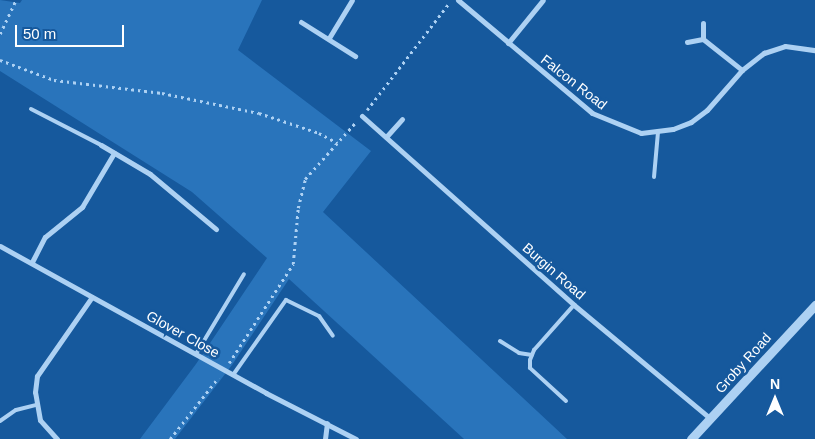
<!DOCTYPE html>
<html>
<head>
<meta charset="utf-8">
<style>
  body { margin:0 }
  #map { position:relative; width:815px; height:439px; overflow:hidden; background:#16599d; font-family:Helvetica,sans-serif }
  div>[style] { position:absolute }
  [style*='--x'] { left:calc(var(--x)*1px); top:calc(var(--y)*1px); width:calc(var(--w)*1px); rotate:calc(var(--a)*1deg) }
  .green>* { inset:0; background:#2974bb }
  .path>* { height:2.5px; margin-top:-1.25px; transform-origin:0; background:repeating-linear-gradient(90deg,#add1f3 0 2.5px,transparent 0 6.5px) }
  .service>* { height:4px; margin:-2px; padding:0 2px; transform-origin:2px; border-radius:2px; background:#add1f3 }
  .minor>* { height:5px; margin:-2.5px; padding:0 2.5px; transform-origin:2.5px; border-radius:2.5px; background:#add1f3 }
  .tertiary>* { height:9px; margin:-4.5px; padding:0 4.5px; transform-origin:4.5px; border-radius:4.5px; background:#add1f3 }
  span { translate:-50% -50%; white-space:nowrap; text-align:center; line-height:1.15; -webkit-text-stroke:5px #16599d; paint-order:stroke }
  .street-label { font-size:14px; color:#fff }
  .north { position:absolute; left:750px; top:374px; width:50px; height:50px; -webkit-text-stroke:4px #16599d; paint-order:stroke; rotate:0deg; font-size:14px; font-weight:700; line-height:20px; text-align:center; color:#fff }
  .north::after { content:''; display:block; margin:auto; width:18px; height:22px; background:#fff; clip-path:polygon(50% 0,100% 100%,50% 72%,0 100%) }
  .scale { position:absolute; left:15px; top:25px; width:109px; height:22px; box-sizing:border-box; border:2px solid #fff; border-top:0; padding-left:6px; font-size:15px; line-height:18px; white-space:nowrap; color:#fff; -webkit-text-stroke:4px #16599d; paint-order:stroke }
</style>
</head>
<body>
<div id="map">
  <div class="green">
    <div style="clip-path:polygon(0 0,20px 3px,22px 0,262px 0,238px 50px,371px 151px,323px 212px,567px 439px,464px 439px,289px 279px,232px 365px,175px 439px,140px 439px,196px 364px,267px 258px,192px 192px,0 71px)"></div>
  </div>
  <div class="path">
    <div style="--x:0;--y:34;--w:38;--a:-65"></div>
    <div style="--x:0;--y:60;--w:58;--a:20.3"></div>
    <div style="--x:54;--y:80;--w:109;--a:6.9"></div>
    <div style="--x:162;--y:93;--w:99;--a:11.7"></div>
    <div style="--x:259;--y:113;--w:63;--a:18.4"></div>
    <div style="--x:319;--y:133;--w:21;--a:28"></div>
    <div style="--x:367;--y:110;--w:135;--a:-52.5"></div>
    <div style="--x:229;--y:363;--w:118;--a:-57.1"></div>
    <div style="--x:293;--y:264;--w:56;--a:-84.9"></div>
    <div style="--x:298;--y:208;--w:30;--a:-76"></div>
    <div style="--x:305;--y:179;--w:75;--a:-48.2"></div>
    <div style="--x:170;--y:439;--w:78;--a:-51.8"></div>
  </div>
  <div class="service">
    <div style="--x:31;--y:109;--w:79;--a:27.2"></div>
    <div style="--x:654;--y:177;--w:45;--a:-84.9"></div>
    <div style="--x:500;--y:341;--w:22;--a:32"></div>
    <div style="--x:519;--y:353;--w:13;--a:9"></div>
    <div style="--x:196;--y:354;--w:93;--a:-59"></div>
    <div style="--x:233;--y:375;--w:92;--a:-54.8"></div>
    <div style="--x:286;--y:300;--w:37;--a:26"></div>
    <div style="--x:319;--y:316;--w:24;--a:55"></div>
    <div style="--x:566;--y:401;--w:49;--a:-137.5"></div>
    <div style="--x:530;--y:368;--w:8;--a:-90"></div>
    <div style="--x:530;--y:360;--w:11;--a:-68"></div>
    <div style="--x:534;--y:350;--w:60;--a:-48.4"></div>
    <div style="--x:0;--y:421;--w:19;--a:-35"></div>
    <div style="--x:16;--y:410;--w:21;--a:-14"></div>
  </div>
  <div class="minor">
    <div style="--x:458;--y:0;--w:175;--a:40.1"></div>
    <div style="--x:592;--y:113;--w:53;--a:22.2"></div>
    <div style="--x:641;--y:133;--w:32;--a:-7"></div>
    <div style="--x:673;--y:129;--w:19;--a:-21"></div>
    <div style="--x:691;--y:122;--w:20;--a:-37"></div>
    <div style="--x:707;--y:110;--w:53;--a:-48.8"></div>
    <div style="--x:742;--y:70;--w:28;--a:-38"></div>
    <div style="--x:764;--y:53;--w:22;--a:-18"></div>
    <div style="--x:785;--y:46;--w:30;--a:8"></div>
    <div style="--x:301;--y:22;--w:64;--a:32.2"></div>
    <div style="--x:329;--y:38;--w:44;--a:-58.8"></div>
    <div style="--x:703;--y:39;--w:50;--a:38.5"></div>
    <div style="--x:687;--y:42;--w:16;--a:-11"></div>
    <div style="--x:703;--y:39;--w:16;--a:-90"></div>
    <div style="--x:508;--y:43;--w:55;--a:-50.9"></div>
    <div style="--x:362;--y:116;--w:284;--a:41.7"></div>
    <div style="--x:574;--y:305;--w:178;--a:39.8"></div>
    <div style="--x:386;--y:137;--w:24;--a:-48"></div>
    <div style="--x:101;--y:145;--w:57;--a:30.6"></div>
    <div style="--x:150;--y:174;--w:86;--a:39.8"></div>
    <div style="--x:0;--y:246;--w:304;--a:28.9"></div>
    <div style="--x:266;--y:393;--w:101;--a:27.1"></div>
    <div style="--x:32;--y:262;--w:28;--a:-63"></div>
    <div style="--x:45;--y:237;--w:48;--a:-39"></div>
    <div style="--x:82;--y:207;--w:63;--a:-59.3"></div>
    <div style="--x:57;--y:439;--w:25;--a:-132"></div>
    <div style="--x:40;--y:420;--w:28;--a:-100"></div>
    <div style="--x:35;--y:392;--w:16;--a:-83"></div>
    <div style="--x:37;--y:376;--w:96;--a:-55.2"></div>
    <div style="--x:325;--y:439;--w:16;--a:-83"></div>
  </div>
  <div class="tertiary">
    <div style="--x:691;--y:439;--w:183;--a:-47.2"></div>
  </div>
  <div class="street-label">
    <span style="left:574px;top:82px;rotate:38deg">Falcon Road</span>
    <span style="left:554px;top:271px;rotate:41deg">Burgin Road</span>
    <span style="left:183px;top:334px;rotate:29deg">Glover Close</span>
    <span style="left:743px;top:363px;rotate:-48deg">Groby Road</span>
  </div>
  <div class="north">N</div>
  <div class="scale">50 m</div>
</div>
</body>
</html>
